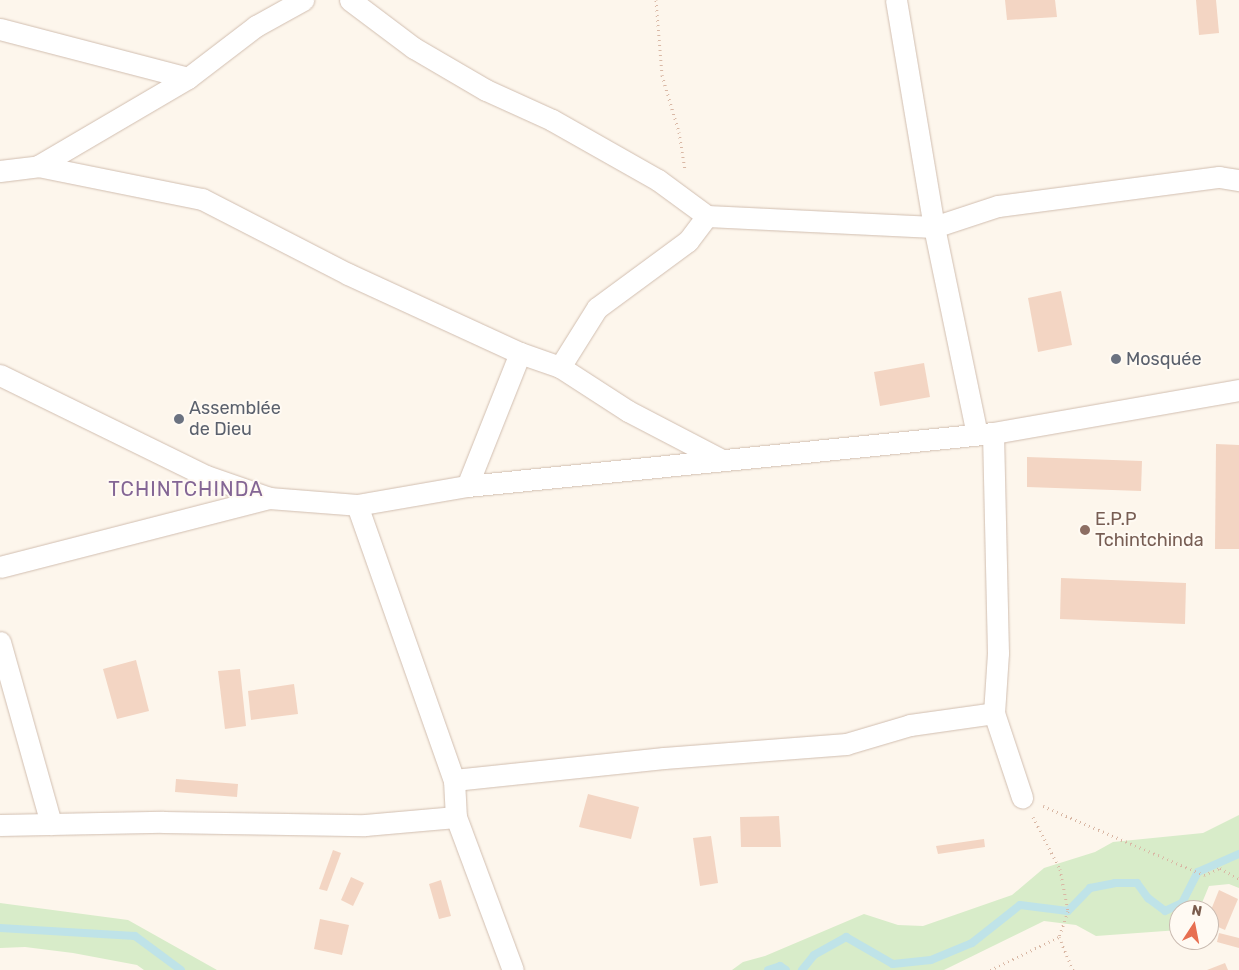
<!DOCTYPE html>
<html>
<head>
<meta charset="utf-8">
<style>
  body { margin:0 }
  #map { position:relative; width:1239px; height:970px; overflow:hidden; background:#fdf6ec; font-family:Rubik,sans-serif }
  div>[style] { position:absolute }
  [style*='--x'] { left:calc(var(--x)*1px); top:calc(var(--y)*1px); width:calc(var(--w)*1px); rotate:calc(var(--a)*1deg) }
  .green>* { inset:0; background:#d8ecc9 }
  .stream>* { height:8px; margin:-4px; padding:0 4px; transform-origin:4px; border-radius:4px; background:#bfe3e8 }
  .building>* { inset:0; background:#f3d5c3 }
  .path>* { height:3px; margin-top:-1.5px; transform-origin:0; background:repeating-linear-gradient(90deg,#d9b8a5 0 1px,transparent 0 5px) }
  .roads { filter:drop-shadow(0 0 1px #d1beb0) drop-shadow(0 0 1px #d1beb0) }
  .minor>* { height:21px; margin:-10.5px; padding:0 10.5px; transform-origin:10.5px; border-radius:10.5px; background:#fff }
  .dots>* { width:14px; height:14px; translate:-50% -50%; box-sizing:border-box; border:2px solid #fffaf3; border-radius:50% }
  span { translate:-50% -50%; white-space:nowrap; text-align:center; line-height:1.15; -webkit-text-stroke:4px #fffaf3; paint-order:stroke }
  .worship-label { font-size:18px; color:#5b616d }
  .left { translate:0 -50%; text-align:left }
  .education-label { font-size:18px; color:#785e54 }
  .quarter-label { font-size:20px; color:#846695; letter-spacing:1px }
  .north { position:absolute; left:1169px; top:900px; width:50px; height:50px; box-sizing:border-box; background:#fffaf3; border:1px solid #cabbb1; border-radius:50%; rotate:11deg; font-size:14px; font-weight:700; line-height:20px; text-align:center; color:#7a5c4d }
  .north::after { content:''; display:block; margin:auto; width:18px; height:22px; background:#e76f51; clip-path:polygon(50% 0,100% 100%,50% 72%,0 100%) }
</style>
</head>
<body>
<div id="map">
  <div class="green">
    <div style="clip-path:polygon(1239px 815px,1239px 888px,1229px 884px,1209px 886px,1199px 910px,1179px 910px,1179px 930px,1096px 936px,1076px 925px,1044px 921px,944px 970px,732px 970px,743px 962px,765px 956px,864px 914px,898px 925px,923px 926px,1012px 895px,1044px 868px,1095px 852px,1113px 842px,1203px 833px)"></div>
    <div style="clip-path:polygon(0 903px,128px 920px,217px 970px,144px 970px,137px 965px,73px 953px,25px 947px,0 948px)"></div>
  </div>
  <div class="stream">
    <div style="--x:0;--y:928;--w:135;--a:3.4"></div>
    <div style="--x:135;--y:936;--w:57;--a:36.5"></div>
    <div style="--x:768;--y:970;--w:13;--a:-18"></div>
    <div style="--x:780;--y:966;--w:7;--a:34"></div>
    <div style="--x:802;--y:970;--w:19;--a:-51"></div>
    <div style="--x:814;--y:955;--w:37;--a:-29"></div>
    <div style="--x:846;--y:937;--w:54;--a:29.9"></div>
    <div style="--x:893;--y:964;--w:38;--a:-6"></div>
    <div style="--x:931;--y:960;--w:44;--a:-22.5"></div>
    <div style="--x:972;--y:943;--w:61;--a:-38.4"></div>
    <div style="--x:1020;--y:905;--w:48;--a:7.1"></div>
    <div style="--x:1068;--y:911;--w:32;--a:-46"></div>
    <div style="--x:1090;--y:888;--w:25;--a:-11"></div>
    <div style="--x:1115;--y:883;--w:22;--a:0"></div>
    <div style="--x:1137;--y:883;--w:19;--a:54"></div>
    <div style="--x:1148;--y:898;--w:21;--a:37"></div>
    <div style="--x:1165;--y:911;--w:19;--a:-25"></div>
    <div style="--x:1182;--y:903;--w:35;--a:-63"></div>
    <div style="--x:1198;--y:872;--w:45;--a:-23.7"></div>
  </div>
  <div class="building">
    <div style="clip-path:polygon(1005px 0,1055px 0,1057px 17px,1007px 20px)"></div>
    <div style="clip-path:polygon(1196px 0,1216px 0,1219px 33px,1199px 35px)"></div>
    <div style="clip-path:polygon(1061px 291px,1072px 345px,1038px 352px,1028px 298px)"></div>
    <div style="clip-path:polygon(924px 363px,930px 397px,880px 406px,874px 372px)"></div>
    <div style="clip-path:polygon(1216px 444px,1239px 445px,1239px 549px,1215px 549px)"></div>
    <div style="clip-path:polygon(1027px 457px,1142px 461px,1141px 491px,1027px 487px)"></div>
    <div style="clip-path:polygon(1061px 578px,1186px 583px,1185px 624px,1060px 619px)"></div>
    <div style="clip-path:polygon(136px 660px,149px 711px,117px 719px,103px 669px)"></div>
    <div style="clip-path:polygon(240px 669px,246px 726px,225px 729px,218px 671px)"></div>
    <div style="clip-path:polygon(294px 684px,298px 714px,251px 720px,248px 691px)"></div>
    <div style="clip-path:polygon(176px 779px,238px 784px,237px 797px,175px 792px)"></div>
    <div style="clip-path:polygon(588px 794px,639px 807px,631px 839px,579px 827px)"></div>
    <div style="clip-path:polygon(779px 816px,781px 847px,741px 847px,740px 817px)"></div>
    <div style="clip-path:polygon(711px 836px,718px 883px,700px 886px,693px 838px)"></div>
    <div style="clip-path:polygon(984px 839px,985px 847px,938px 854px,936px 846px)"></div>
    <div style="clip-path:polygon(333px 850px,341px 853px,327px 891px,319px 889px)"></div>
    <div style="clip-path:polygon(351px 877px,364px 883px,353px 906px,341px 900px)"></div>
    <div style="clip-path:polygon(441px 880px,451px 916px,439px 919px,429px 884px)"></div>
    <div style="clip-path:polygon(1219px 890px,1238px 899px,1225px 930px,1209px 923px,1209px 915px)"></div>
    <div style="clip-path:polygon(320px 919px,349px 925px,342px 955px,314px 949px)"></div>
    <div style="clip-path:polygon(1219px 933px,1239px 938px,1239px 948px,1217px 942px)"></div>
    <div style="clip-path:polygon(1225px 963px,1228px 970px,1207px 970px)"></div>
  </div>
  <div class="path">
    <div style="--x:656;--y:0;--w:75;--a:85.4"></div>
    <div style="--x:662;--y:75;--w:59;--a:73.4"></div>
    <div style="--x:679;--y:132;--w:39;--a:81"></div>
    <div style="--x:1043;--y:806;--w:175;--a:23.2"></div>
    <div style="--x:1204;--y:875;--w:17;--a:-24"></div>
    <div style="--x:1220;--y:868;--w:22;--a:30"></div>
    <div style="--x:1033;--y:817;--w:59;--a:62.6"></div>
    <div style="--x:1060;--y:869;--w:43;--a:79.2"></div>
    <div style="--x:1068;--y:911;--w:28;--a:109"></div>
    <div style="--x:1059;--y:937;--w:36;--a:67"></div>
    <div style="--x:990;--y:970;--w:76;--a:-25.6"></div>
  </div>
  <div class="roads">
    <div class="minor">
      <div style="--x:350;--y:0;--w:80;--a:36.9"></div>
      <div style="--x:414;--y:48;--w:83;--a:30.3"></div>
      <div style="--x:486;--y:90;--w:72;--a:24.4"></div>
      <div style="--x:552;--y:120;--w:122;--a:29.5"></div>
      <div style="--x:658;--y:180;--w:61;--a:36.3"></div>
      <div style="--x:707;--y:216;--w:227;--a:2.8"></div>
      <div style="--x:934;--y:227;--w:67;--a:-18.2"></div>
      <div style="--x:998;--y:206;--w:223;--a:-7.5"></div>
      <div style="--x:1219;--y:177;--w:20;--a:9"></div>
      <div style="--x:896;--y:0;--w:230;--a:80.5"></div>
      <div style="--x:934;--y:227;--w:211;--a:78.3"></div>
      <div style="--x:0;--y:29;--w:194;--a:14.6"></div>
      <div style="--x:38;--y:166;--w:174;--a:-30.4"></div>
      <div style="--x:188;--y:78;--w:86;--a:-37.4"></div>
      <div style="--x:256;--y:26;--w:54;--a:-29"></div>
      <div style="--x:0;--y:171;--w:38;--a:-7"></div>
      <div style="--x:38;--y:166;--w:167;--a:11.4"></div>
      <div style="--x:202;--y:199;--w:164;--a:27.2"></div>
      <div style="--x:348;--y:274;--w:189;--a:24.7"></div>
      <div style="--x:520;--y:353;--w:143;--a:111.7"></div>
      <div style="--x:520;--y:353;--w:42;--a:19.3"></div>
      <div style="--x:560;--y:367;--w:70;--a:-57.9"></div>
      <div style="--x:597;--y:308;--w:113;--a:-36.4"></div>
      <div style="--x:688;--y:241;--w:31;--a:-53"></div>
      <div style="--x:560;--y:367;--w:81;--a:32.9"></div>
      <div style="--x:628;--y:411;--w:106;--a:27.5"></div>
      <div style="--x:0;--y:375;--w:229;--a:26.1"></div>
      <div style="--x:206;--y:476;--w:67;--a:19.2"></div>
      <div style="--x:269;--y:498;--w:88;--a:4.5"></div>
      <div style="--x:357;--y:505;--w:112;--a:-9.8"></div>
      <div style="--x:467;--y:486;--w:529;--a:-5.75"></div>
      <div style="--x:993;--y:433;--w:250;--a:-9.9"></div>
      <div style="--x:993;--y:433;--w:220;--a:88.7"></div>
      <div style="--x:998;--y:653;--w:60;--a:93.8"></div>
      <div style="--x:994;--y:713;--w:89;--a:71.6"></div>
      <div style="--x:357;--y:505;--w:292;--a:70.6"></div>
      <div style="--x:454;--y:780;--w:37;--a:87"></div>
      <div style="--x:456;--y:817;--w:163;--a:69.6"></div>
      <div style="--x:0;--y:567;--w:278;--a:-14.4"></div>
      <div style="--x:0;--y:642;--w:189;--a:74.3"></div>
      <div style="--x:454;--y:780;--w:211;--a:-6"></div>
      <div style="--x:664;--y:758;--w:183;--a:-4.4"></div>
      <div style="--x:846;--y:744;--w:67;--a:-16.5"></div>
      <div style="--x:910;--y:725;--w:85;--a:-8.1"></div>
      <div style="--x:0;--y:825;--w:163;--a:-1.1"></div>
      <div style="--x:163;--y:822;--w:202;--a:0.9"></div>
      <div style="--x:365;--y:825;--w:91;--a:-5"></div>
    </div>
  </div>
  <div class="dots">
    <div style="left:1116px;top:359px;background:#6b7280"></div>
    <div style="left:179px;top:419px;background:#6b7280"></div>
    <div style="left:1085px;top:530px;background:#8d6e63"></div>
  </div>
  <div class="worship-label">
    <span class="left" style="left:1126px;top:359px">Mosquée</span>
    <span class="left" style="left:189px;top:419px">Assemblée<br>de Dieu</span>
  </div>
  <div class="education-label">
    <span class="left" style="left:1095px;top:530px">E.P.P<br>Tchintchinda</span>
  </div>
  <div class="quarter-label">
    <span style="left:186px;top:489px">TCHINTCHINDA</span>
  </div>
  <div class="north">N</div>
</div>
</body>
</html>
